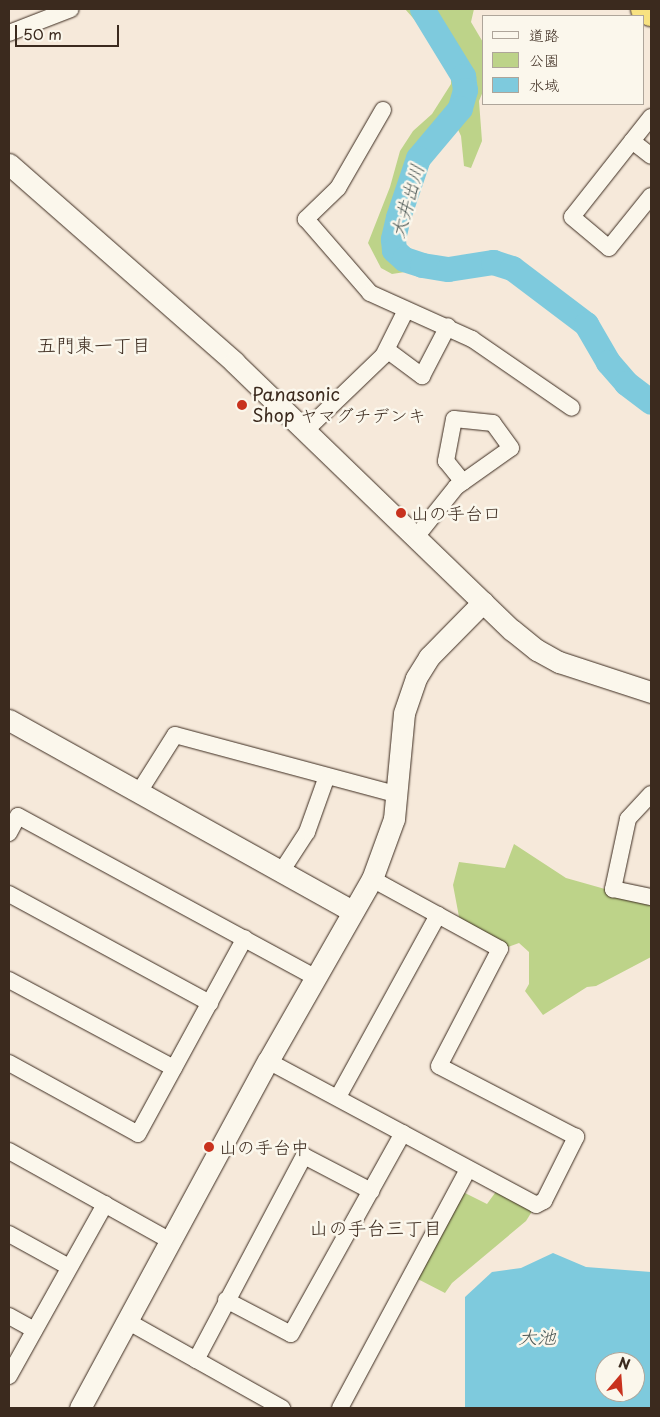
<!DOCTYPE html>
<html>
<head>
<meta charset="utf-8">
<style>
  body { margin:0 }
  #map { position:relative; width:660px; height:1417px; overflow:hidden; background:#f6e9da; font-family:"Playpen Sans","Klee One",sans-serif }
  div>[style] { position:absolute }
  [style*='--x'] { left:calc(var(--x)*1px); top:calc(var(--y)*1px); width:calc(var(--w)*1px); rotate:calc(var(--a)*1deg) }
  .green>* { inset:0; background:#bdd389 }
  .water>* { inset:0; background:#7ecadd }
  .river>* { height:25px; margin:-12.5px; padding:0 12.5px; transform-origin:12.5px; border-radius:12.5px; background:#7ecadd }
  .roads { filter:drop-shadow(0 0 1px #3b2a1e) drop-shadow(0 0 1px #3b2a1e) }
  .minor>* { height:16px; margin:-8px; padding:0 8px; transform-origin:8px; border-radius:8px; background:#fbf7ec }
  .tertiary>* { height:21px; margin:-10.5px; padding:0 10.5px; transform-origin:10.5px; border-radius:10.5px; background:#fbf7ec }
  .trunk>* { height:28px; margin:-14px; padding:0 14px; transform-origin:14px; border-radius:14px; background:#f8e281 }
  .dots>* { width:14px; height:14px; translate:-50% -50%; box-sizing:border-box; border:2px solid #fbf7ec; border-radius:50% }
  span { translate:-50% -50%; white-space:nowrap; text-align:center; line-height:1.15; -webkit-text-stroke:5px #fbf7ec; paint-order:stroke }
  .poi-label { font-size:18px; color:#3b2a1e }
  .left { translate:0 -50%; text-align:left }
  .water-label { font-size:19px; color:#4f5a57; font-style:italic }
  .neighbourhood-label { font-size:19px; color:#3b2a1e }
  .frame { position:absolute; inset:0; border:10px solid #3b2a1e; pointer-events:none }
  .legend { position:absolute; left:482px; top:15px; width:162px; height:90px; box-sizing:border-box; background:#fbf7ec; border:1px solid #aea59a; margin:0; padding:6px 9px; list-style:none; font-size:15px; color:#3b2a1e }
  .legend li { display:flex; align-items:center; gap:10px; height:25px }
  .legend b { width:25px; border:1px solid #aea59a }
  .north { position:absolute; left:595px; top:1352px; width:50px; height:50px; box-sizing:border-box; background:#fbf7ec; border:1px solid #aea59a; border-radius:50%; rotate:18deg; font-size:14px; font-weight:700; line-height:20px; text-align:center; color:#3b2a1e }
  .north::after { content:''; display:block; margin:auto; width:18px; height:22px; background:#c8321e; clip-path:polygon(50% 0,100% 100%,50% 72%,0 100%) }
  .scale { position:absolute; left:15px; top:25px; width:104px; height:22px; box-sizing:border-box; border:2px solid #3b2a1e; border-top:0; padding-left:6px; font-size:15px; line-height:18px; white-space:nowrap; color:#3b2a1e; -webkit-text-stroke:4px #fbf7ec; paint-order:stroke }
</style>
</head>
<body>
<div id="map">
  <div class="green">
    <div style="clip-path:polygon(405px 9px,474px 9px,471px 22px,484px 44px,484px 89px,479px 101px,482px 141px,471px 168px,464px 166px,461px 136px,454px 121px,447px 118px,425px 144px,410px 167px,390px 241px,392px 253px,402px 262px,418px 268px,418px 270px,392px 274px,381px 268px,368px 243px,390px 187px,400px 151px,413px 131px,432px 114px,451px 84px,451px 68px,438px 46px)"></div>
    <div style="clip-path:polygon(514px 844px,566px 878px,651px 902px,651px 957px,596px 986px,587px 987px,543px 1015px,525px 991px,529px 984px,529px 952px,519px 943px,508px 947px,460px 922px,453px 885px,459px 862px,505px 868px)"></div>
    <div style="clip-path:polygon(500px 1186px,536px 1205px,526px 1221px,452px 1283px,445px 1293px,410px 1275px,457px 1189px,487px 1204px)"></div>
  </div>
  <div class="water">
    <div style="clip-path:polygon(evenodd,553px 1253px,586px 1267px,651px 1272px,651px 1408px,465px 1408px,465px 1297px,492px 1272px,521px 1268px,553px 1253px,605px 1362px,635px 1362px,635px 1392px,605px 1392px,605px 1362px)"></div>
  </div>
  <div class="river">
    <div style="--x:422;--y:9;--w:79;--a:58.5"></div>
    <div style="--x:463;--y:76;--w:14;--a:82"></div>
    <div style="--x:465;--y:90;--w:19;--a:106"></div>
    <div style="--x:460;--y:108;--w:65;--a:130"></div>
    <div style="--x:418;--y:158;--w:62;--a:108.7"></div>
    <div style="--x:398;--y:217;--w:23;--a:103"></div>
    <div style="--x:393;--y:239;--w:11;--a:85"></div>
    <div style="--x:394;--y:250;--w:13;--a:42"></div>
    <div style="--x:404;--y:259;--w:19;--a:18"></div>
    <div style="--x:422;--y:265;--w:26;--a:9"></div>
    <div style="--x:448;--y:269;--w:46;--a:-8.8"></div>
    <div style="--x:493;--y:262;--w:20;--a:18"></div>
    <div style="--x:512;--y:268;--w:93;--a:37.1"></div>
    <div style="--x:586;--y:324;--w:44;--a:59.9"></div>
    <div style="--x:608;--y:362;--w:28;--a:49"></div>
    <div style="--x:626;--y:383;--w:31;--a:37"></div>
  </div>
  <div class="roads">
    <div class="minor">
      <div style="--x:9;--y:33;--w:66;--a:-21.2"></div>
      <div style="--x:383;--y:110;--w:90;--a:120"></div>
      <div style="--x:338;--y:188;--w:45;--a:135.9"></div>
      <div style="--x:306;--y:219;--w:98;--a:49.1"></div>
      <div style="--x:370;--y:293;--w:112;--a:24.3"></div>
      <div style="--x:472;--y:339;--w:121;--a:34.6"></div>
      <div style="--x:651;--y:117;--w:127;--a:128.3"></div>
      <div style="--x:572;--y:217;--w:48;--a:40"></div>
      <div style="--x:609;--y:248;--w:67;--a:-51.1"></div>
      <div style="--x:632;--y:141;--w:24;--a:38"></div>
      <div style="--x:387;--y:350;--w:44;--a:36.6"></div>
      <div style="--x:422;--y:376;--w:56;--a:-62.5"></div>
      <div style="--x:305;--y:431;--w:108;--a:-43.9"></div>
      <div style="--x:383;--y:356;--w:51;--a:-63.4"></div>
      <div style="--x:416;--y:537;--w:64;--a:-51.3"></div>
      <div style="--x:456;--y:487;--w:67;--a:-35.3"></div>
      <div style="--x:511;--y:448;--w:31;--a:-126"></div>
      <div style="--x:493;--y:423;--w:39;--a:-174"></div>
      <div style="--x:454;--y:419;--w:43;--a:100.8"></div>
      <div style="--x:446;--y:461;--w:27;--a:51"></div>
      <div style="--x:139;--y:792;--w:67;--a:-57.7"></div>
      <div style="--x:175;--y:735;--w:228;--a:15"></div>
      <div style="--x:651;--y:794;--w:34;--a:133"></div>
      <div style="--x:628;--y:819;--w:72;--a:102.1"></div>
      <div style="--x:613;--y:889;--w:39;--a:12"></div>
      <div style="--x:9;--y:833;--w:19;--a:-62"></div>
      <div style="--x:18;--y:816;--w:338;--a:28.5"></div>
      <div style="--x:281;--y:872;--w:48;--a:-57"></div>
      <div style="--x:307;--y:832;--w:59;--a:-70.3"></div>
      <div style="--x:9;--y:894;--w:229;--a:28.5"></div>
      <div style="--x:9;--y:980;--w:187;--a:28.1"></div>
      <div style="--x:268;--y:1061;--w:304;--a:28.2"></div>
      <div style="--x:536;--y:1205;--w:9;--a:-27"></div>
      <div style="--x:544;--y:1201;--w:72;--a:-63.4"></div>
      <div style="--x:576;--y:1137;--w:154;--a:-152.6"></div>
      <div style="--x:439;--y:1066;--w:132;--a:-62.5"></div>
      <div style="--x:500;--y:949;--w:146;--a:-151.3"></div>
      <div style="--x:9;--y:1063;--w:147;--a:28.8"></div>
      <div style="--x:138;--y:1134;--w:223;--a:-61.4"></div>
      <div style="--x:338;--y:1097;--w:208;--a:-61.2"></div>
      <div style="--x:9;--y:1151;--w:185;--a:29.1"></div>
      <div style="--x:9;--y:1234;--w:68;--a:28.8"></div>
      <div style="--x:226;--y:1300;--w:73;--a:27.6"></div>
      <div style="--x:291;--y:1334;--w:230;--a:-60.9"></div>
      <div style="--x:9;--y:1316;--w:29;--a:29"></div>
      <div style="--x:127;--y:1321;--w:178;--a:29.3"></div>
      <div style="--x:196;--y:1360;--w:231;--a:-62.1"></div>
      <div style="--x:304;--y:1156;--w:76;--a:27.6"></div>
      <div style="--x:9;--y:1376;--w:197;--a:-60.8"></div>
      <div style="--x:340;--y:1408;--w:271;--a:-61.8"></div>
    </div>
    <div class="tertiary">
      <div style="--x:9;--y:164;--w:300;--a:41.3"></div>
      <div style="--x:234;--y:362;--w:386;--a:44"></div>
      <div style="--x:512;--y:630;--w:32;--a:39"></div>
      <div style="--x:537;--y:650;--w:25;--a:29"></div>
      <div style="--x:559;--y:662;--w:97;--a:18.1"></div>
      <div style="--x:9;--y:720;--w:393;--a:29.1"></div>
      <div style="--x:80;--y:1408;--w:395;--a:-61.6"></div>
      <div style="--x:268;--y:1061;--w:210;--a:-60.3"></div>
      <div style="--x:372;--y:879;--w:64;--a:-69.9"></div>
      <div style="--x:394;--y:819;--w:106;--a:-84.6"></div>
      <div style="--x:404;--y:713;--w:37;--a:-71"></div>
      <div style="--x:416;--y:678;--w:25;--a:-58"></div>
      <div style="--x:429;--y:657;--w:77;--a:-45.5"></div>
    </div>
    <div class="trunk">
      <div style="--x:645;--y:9;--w:7;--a:27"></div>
    </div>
  </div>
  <div class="dots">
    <div style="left:242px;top:405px;background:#c8321e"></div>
    <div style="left:401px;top:513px;background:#c8321e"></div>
    <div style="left:209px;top:1147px;background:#c8321e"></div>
  </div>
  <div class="poi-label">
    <span class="left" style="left:252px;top:405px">Panasonic<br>Shop ヤマグチデンキ</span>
    <span class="left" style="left:411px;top:513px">山の手台口</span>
    <span class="left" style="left:219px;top:1147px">山の手台中</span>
  </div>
  <div class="water-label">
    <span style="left:407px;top:201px;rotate:-74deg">大井出川</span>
    <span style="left:537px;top:1337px">大池</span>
  </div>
  <div class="neighbourhood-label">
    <span style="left:94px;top:345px">五門東一丁目</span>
    <span style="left:376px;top:1228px">山の手台三丁目</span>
  </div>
  <div class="frame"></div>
  <ul class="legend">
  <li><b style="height:6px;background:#fbf7ec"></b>道路</li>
  <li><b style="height:14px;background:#bdd389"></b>公園</li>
  <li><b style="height:14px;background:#7ecadd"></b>水域</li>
  </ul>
  <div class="north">N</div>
  <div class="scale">50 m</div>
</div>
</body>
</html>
